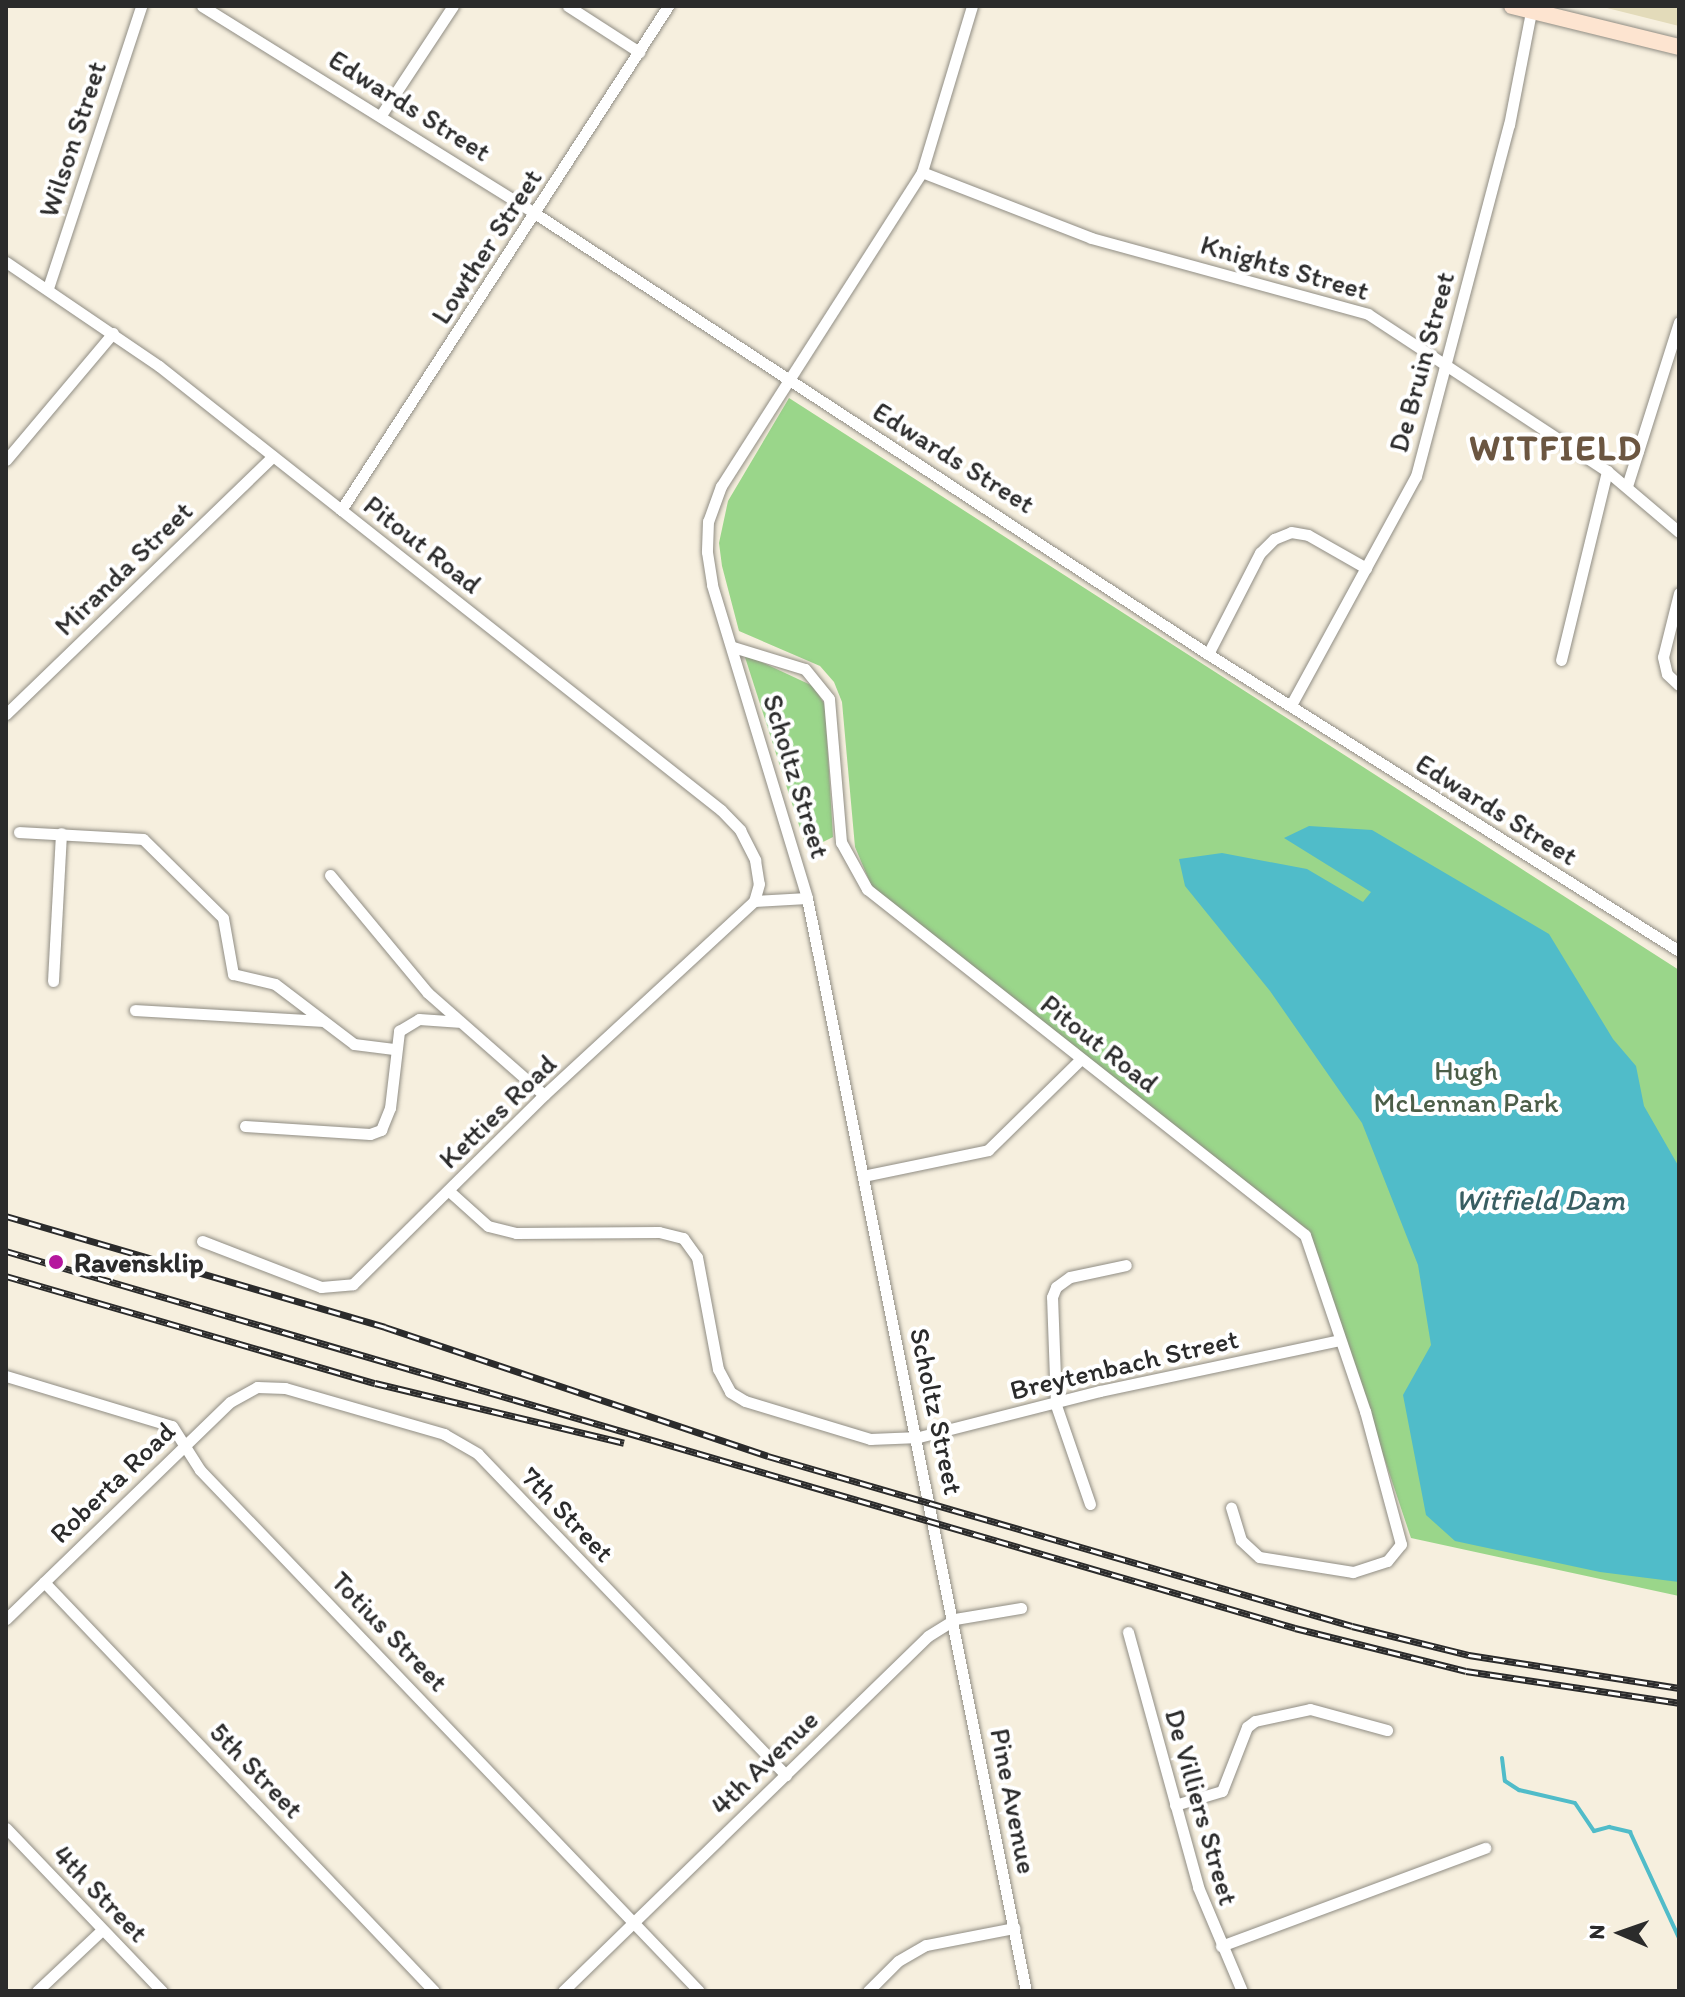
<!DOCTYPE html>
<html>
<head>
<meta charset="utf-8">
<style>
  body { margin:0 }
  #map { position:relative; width:1685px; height:1997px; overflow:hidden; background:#f6efde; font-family:Itim,sans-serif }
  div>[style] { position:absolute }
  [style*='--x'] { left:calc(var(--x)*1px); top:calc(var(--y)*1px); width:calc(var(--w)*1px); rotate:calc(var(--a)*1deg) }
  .built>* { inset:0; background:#e3dbba }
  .green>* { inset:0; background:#9ad68a }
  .water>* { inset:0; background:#50bcc9 }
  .stream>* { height:4px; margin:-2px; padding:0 2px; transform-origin:2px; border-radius:2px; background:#50bcc9 }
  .roads { filter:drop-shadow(0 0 2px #908d84) drop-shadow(0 0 2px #908d84) }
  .street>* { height:11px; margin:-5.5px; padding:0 5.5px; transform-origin:5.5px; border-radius:5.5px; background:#fff }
  .secondary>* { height:16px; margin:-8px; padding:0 8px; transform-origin:8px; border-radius:8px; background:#fde4d0 }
  .rail>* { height:7px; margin-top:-3.5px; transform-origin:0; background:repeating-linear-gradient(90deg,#fff 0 12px,#2b2b2b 0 24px); box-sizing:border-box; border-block:2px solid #2b2b2b }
  .dots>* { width:22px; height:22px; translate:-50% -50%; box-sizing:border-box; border:4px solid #fff; border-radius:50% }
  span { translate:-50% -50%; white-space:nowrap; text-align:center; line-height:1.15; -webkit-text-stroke:8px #fff; paint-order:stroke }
  .street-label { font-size:28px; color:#2b2b2b }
  .park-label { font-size:28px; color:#4c5e48 }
  .poi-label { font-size:28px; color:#2b2b2b; font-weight:700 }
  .left { translate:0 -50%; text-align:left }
  .water-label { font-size:30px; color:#385e62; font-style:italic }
  .district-label { font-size:36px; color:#6b5641; font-weight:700; letter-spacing:2px }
  .frame { position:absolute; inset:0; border:8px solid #2b2b2b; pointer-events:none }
  .north { position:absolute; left:1581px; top:1893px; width:80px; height:80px; -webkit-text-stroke:6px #fff; paint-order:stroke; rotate:272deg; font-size:22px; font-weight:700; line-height:32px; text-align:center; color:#2b2b2b }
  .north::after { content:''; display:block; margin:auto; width:28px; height:36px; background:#2b2b2b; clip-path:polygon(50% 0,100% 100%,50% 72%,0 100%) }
</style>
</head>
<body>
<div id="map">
  <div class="built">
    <div style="clip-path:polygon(1599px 6px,1679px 6px,1679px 26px)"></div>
  </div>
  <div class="green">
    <div style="clip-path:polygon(789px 398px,1679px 970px,1679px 1596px,1411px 1538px,1308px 1230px,874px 892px,855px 847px,842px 702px,834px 682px,820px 666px,739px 631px,722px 566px,719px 543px,728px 501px)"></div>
    <div style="clip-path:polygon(744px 654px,813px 686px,825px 705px,833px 837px,807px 850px)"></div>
  </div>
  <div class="water">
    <div style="clip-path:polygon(1309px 826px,1372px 830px,1549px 934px,1613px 1039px,1636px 1066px,1644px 1106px,1679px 1167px,1679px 1582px,1600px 1572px,1455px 1541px,1426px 1515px,1403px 1395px,1431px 1345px,1418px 1265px,1362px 1123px,1270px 991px,1185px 886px,1179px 859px,1222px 853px,1307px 869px,1363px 902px,1371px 892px,1284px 838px)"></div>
  </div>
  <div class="stream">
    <div style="--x:1502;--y:1758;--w:23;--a:83"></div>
    <div style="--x:1505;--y:1781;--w:17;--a:33"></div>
    <div style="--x:1519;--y:1790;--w:57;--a:13.1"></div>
    <div style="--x:1575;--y:1803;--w:34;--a:56"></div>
    <div style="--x:1594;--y:1831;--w:16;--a:-15"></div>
    <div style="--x:1609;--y:1827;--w:22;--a:13"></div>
    <div style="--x:1630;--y:1832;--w:117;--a:65.2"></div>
  </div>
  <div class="roads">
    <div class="street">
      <div style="--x:202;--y:6;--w:393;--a:31.9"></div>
      <div style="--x:536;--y:214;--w:803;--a:33.22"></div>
      <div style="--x:1208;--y:654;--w:557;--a:32.23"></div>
      <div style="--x:568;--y:6;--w:85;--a:32.9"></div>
      <div style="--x:972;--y:6;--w:173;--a:106.8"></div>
      <div style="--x:922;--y:172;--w:373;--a:122.6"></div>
      <div style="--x:721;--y:486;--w:37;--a:110"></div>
      <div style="--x:708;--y:521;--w:31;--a:92"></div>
      <div style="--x:707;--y:552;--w:33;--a:81"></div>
      <div style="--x:712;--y:585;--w:327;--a:73.1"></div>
      <div style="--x:807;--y:898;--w:1115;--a:78.67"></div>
      <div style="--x:381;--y:115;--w:131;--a:-56.6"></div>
      <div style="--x:922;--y:172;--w:181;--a:21.3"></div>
      <div style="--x:1091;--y:238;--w:287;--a:15.3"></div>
      <div style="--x:1368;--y:314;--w:286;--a:33.3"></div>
      <div style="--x:1607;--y:471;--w:94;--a:40.3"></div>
      <div style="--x:6;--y:262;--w:185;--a:34.2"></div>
      <div style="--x:159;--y:366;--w:716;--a:38.31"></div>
      <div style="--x:721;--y:810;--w:28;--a:46"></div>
      <div style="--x:740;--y:830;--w:34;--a:63"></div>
      <div style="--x:755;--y:860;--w:24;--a:81"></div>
      <div style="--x:759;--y:884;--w:18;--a:106"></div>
      <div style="--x:48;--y:288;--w:297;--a:-71.7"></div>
      <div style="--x:6;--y:460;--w:166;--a:-49.9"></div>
      <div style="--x:1627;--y:486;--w:172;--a:-72.4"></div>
      <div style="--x:341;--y:510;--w:601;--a:-57.02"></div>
      <div style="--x:1679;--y:593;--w:66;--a:104"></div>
      <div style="--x:1663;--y:657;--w:17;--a:77"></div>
      <div style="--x:1667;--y:674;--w:16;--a:43"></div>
      <div style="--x:733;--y:647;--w:75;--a:17"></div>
      <div style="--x:805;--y:669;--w:38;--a:51"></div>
      <div style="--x:829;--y:699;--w:144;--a:85.2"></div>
      <div style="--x:841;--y:842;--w:54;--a:61"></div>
      <div style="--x:867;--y:889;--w:558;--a:38.31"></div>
      <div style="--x:1305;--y:1235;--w:186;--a:71.2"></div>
      <div style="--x:1365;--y:1411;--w:138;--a:74.9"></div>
      <div style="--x:1401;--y:1544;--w:22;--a:129"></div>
      <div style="--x:1387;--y:1561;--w:36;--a:162"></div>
      <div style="--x:1353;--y:1572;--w:95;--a:-170.9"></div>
      <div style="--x:1259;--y:1557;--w:25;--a:-137"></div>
      <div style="--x:1241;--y:1540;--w:34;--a:-107"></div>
      <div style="--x:1208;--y:654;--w:114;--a:-62.8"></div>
      <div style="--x:1260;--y:553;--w:20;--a:-45"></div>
      <div style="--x:1274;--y:539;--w:18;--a:-22"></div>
      <div style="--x:1291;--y:532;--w:17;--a:10"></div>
      <div style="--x:1308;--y:535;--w:67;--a:29.6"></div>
      <div style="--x:1561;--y:660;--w:195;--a:-76.3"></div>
      <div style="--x:1291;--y:705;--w:261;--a:-61.4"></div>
      <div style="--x:1416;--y:476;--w:363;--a:-75.2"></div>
      <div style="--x:1509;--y:125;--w:120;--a:-79"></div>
      <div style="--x:6;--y:714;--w:371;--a:-44"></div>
      <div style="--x:19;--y:832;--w:124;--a:3.2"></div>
      <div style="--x:143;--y:839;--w:112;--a:44.6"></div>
      <div style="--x:223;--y:918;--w:57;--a:79.9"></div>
      <div style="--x:233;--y:974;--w:43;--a:13.4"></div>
      <div style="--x:275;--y:984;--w:99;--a:37.2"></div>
      <div style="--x:354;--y:1044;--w:40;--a:7.1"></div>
      <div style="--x:330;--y:875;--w:153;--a:50.3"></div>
      <div style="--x:428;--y:993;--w:154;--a:41.3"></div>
      <div style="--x:53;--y:981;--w:148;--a:-86.9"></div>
      <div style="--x:135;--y:1010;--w:188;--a:3.3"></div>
      <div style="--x:245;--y:1126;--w:125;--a:3.7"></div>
      <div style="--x:370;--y:1134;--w:12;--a:-20"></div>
      <div style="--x:381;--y:1130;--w:24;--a:-68"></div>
      <div style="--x:390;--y:1108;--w:78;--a:-83.3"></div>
      <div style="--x:399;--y:1031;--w:23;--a:-31"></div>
      <div style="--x:419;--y:1019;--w:39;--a:4"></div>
      <div style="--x:863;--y:1176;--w:128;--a:-11.7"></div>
      <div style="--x:988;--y:1150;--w:130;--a:-44.4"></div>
      <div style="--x:449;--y:1191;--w:52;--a:41.9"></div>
      <div style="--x:488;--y:1226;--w:29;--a:14"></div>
      <div style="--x:516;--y:1233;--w:143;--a:-0.4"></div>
      <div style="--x:659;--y:1232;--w:25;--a:14"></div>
      <div style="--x:683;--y:1238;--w:24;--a:54"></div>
      <div style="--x:697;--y:1257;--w:114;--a:79.4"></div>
      <div style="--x:718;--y:1369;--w:26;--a:62"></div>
      <div style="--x:730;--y:1392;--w:17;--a:31"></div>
      <div style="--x:745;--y:1401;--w:131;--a:16.9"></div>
      <div style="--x:870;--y:1439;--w:49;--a:-2.3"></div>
      <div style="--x:919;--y:1437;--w:187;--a:-14.3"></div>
      <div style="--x:1100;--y:1391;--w:244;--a:-12"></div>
      <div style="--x:202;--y:1241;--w:128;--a:21.1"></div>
      <div style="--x:321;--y:1287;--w:32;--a:-5"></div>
      <div style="--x:353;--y:1284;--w:269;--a:-44.7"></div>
      <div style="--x:544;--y:1095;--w:286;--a:-42.7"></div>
      <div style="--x:754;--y:901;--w:53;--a:-3.2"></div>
      <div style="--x:6;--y:1376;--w:173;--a:16.8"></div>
      <div style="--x:172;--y:1426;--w:52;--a:57.5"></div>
      <div style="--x:200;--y:1470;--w:721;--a:46.24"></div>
      <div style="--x:1090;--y:1504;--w:105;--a:-109"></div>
      <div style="--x:1056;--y:1405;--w:108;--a:-92.1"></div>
      <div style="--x:1052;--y:1297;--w:11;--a:-68"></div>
      <div style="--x:1056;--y:1287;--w:17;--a:-36"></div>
      <div style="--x:1070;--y:1277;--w:57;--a:-12.1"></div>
      <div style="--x:44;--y:1582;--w:565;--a:46.36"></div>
      <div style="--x:6;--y:1619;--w:312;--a:-44.1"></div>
      <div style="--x:230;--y:1402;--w:31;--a:-29"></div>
      <div style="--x:257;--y:1387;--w:28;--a:2"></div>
      <div style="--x:285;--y:1388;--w:166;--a:16.1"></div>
      <div style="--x:444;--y:1434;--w:39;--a:30"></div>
      <div style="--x:478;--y:1454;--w:445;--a:46.2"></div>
      <div style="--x:1128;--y:1632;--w:264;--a:74.6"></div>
      <div style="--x:1198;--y:1887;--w:113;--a:67.1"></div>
      <div style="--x:1175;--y:1805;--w:49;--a:-16.6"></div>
      <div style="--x:1222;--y:1791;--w:69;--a:-68.7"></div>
      <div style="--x:1247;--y:1727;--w:10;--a:-37"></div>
      <div style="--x:1255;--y:1721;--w:56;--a:-12.3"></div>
      <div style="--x:1310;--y:1709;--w:80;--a:15.3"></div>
      <div style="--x:6;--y:1828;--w:226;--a:46.3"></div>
      <div style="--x:1221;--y:1946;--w:282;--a:-20.4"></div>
      <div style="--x:37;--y:1991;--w:89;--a:-43.2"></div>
      <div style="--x:563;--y:1991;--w:509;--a:-44.2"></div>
      <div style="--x:928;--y:1636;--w:32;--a:-32"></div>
      <div style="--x:955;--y:1619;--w:67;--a:-9.5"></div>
      <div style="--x:868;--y:1991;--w:42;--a:-45"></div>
      <div style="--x:898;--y:1961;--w:32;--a:-30"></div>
      <div style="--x:926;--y:1945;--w:90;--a:-10.9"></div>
    </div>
    <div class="secondary">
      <div style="--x:1512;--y:6;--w:172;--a:13.8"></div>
    </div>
  </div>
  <div class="rail">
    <div style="--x:6;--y:1216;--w:395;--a:16.3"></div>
    <div style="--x:385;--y:1327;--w:404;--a:18.6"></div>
    <div style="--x:768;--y:1456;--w:608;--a:16.23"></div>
    <div style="--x:1352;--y:1626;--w:121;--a:13.9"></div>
    <div style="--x:1469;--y:1655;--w:213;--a:8.9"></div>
    <div style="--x:6;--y:1251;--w:1343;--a:16.3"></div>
    <div style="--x:1295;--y:1628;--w:176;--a:14.1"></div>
    <div style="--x:1466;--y:1671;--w:215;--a:8.5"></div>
    <div style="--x:6;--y:1276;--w:384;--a:16.2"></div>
    <div style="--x:375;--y:1383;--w:256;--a:13.5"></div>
  </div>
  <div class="dots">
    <div style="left:56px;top:1262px;background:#b5179e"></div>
  </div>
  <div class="street-label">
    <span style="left:410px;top:105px;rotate:32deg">Edwards Street</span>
    <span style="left:72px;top:139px;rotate:-72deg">Wilson Street</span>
    <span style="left:486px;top:246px;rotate:-57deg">Lowther Street</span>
    <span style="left:1285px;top:267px;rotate:16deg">Knights Street</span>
    <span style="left:1421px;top:362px;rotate:-75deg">De Bruin Street</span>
    <span style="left:954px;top:457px;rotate:32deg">Edwards Street</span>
    <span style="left:423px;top:544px;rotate:38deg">Pitout Road</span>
    <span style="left:123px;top:568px;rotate:-44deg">Miranda Street</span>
    <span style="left:797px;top:776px;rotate:73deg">Scholtz Street</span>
    <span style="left:1497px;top:809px;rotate:32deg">Edwards Street</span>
    <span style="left:1100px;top:1043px;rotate:38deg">Pitout Road</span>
    <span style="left:497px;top:1111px;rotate:-44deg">Ketties Road</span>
    <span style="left:1124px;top:1364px;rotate:-13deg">Breytenbach Street</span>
    <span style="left:937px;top:1411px;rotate:78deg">Scholtz Street</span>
    <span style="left:112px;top:1482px;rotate:-44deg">Roberta Road</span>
    <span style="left:568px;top:1514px;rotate:46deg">7th Street</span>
    <span style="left:390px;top:1631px;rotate:46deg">Totius Street</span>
    <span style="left:764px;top:1762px;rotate:-44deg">4th Avenue</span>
    <span style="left:257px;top:1770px;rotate:46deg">5th Street</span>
    <span style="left:1014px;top:1801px;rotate:79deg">Pine Avenue</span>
    <span style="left:1202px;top:1807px;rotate:74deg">De Villiers Street</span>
    <span style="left:101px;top:1893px;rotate:46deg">4th Street</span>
  </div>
  <div class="park-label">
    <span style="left:1466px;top:1086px">Hugh<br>McLennan Park</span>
  </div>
  <div class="poi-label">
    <span class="left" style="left:74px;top:1262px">Ravensklip</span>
  </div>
  <div class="water-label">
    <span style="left:1540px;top:1200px">Witfield Dam</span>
  </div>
  <div class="district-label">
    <span style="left:1556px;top:448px">WITFIELD</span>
  </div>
  <div class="frame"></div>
  <div class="north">N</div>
</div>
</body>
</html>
